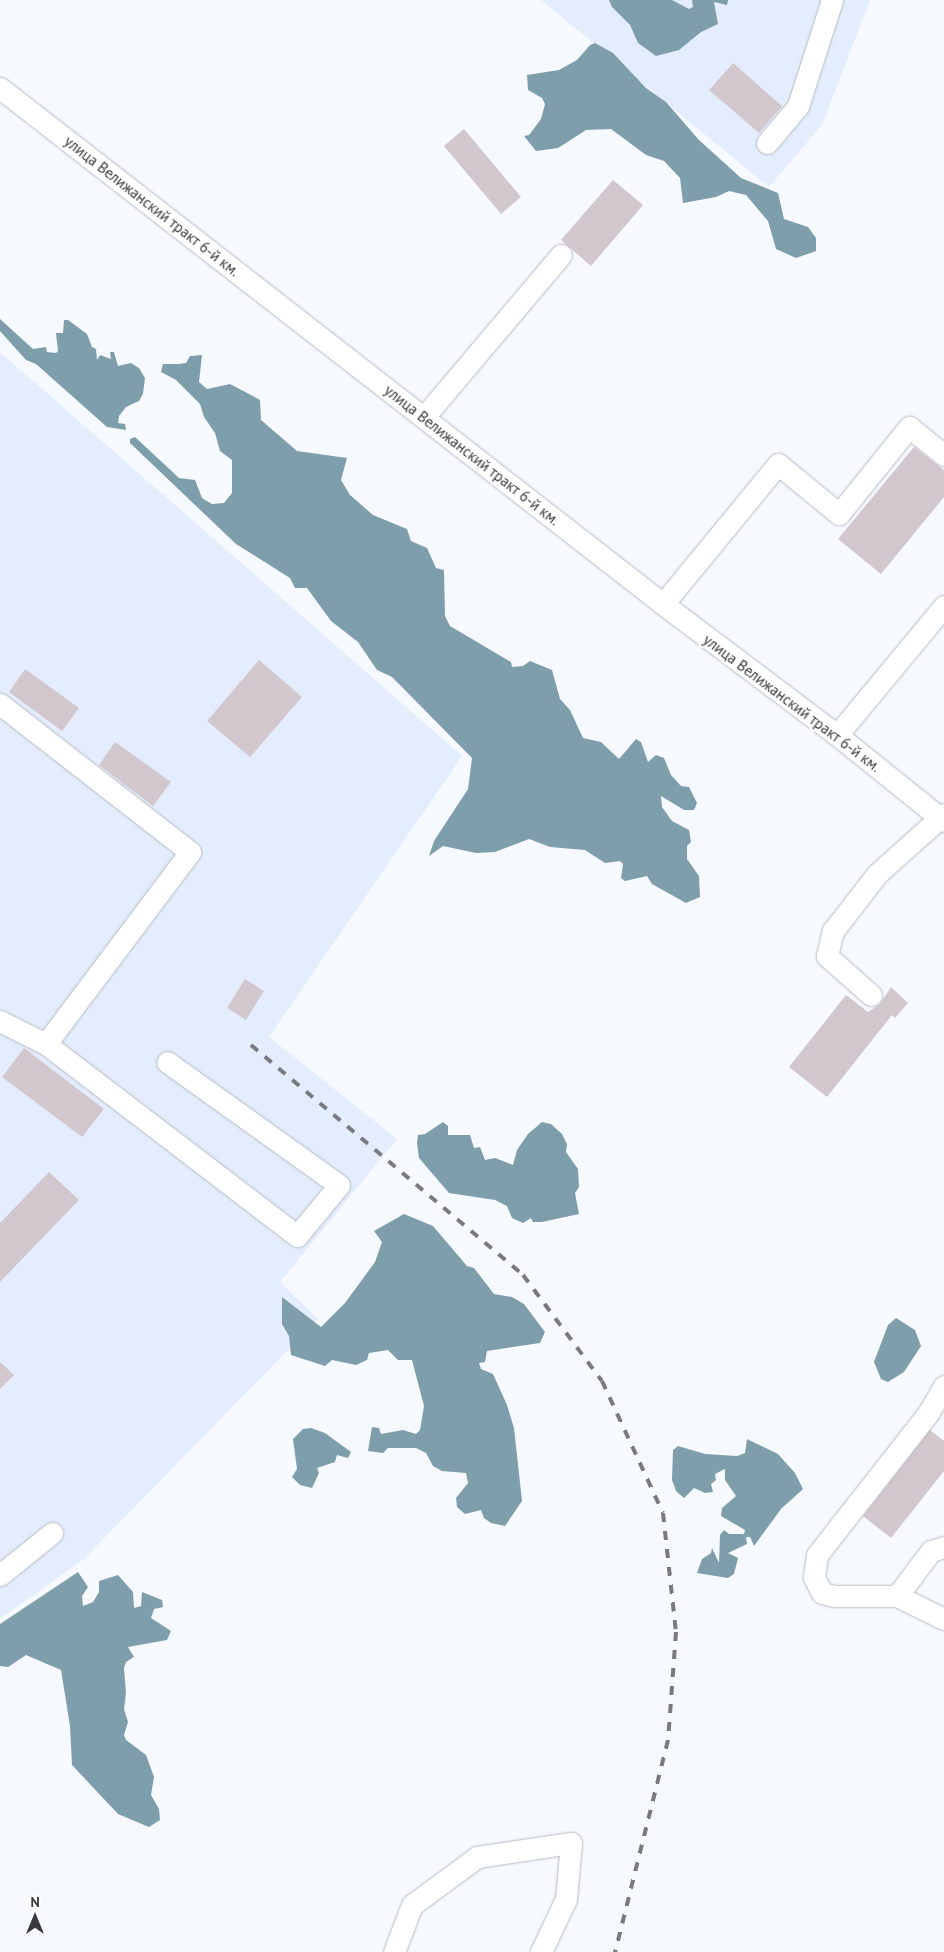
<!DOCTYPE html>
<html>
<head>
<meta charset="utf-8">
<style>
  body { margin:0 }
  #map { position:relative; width:944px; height:1952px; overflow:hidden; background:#f6f9fe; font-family:"PT Sans",sans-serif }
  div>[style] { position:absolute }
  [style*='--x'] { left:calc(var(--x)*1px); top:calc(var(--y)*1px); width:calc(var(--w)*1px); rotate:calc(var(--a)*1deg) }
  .built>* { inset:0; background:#e4edfd }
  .water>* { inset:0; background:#7f9eac }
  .building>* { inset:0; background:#d1c7cc }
  .roads { filter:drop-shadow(0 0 1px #b7bbc4) drop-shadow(0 0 1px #b7bbc4) }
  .minor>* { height:21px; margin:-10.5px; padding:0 10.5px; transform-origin:10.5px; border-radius:10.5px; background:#fff }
  .rail>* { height:4px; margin-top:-2px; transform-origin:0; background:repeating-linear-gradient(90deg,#787a7f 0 9px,transparent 0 18px) }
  span { translate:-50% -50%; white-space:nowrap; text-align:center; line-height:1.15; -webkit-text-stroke:4.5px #fff; paint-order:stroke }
  .street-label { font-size:15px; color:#37393d }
  .north { position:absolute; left:10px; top:1892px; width:50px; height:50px; -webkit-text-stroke:4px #fff; paint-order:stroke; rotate:0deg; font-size:14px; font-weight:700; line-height:20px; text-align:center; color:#37393d }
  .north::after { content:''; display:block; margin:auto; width:18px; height:22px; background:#37393d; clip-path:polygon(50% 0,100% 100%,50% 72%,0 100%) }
</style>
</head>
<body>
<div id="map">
  <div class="built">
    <div style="clip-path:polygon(541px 0,870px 0,822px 125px,769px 187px)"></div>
    <div style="clip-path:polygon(0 352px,462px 756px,269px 1037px,397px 1139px,280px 1282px,318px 1319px,84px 1559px,0 1619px)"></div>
  </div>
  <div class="water">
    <div style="clip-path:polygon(609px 0,672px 0,689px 9px,693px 7px,692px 0,728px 0,727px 5px,714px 2px,718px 24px,701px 32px,679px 50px,656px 56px,638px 43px,630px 25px,612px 7px)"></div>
    <div style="clip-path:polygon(595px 43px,613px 53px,646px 88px,666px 102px,699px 140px,741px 178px,778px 193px,784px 219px,808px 227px,816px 238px,816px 251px,796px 258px,776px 249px,768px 221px,746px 195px,729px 191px,716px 197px,683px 203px,680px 178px,664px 161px,646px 155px,611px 129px,586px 130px,558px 148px,536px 151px,524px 136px,529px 135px,541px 119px,545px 104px,542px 98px,528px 90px,527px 75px,559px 70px,577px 60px,590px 45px)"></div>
    <div style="clip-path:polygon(0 319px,33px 349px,46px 347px,47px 352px,56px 353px,58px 351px,56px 333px,63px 333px,64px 320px,68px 320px,87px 334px,92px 347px,96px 349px,97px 360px,100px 355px,111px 359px,110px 352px,114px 352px,118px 366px,131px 363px,139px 368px,145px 378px,143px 394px,139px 401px,126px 407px,119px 416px,118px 423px,125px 424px,126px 430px,107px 427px,36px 364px,26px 360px,0 331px)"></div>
    <div style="clip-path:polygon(202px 355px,199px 382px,207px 389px,230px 384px,260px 400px,261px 420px,297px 451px,347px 458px,341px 480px,350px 495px,373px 515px,407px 529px,411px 541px,427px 548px,436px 568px,444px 570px,445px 616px,450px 626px,511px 662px,512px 667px,523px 666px,530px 661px,552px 670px,560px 699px,570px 710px,583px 738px,601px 742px,619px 759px,636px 739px,641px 742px,648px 762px,656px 755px,664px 758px,671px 775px,681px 786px,689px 787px,697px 803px,694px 810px,684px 810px,661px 796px,662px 807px,672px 821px,689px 830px,691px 842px,687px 846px,687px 859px,699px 876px,700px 897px,686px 903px,652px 884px,647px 876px,625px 881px,621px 878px,623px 864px,620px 861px,605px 863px,585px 850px,550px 847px,529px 839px,495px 852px,476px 853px,443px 846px,429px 856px,434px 841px,468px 789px,472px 758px,392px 677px,377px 670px,358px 642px,331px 621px,307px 588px,295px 588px,290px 578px,236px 544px,130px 443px,130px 439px,135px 437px,179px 478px,195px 480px,202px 498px,212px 504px,224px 503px,232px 493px,232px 460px,220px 451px,215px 433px,204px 417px,200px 404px,176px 380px,161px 372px,163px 364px,179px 364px,186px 363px,190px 356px)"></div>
    <div style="clip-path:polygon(443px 1122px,448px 1126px,448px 1135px,470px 1135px,474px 1148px,480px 1147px,485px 1160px,495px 1158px,513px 1165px,517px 1150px,528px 1134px,542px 1122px,551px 1124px,562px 1134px,567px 1144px,566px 1152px,578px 1169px,579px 1187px,575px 1193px,579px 1214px,542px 1222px,533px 1222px,531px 1218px,523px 1223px,512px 1218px,507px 1206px,495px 1200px,449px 1193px,419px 1158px,417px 1143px,418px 1135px,425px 1134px)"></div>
    <div style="clip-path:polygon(404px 1214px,433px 1226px,467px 1266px,474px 1268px,494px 1294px,512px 1297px,524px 1304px,545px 1332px,540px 1343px,487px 1351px,485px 1362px,479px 1363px,481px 1369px,493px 1374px,507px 1405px,514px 1428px,522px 1501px,505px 1526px,491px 1523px,484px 1518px,481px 1510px,465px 1514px,457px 1507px,456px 1498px,468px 1483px,466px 1473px,442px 1471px,433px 1466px,426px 1453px,416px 1448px,388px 1448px,383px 1453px,368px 1451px,372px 1427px,379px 1428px,381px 1434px,403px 1430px,416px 1434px,420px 1430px,424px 1406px,412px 1360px,398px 1360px,388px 1350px,369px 1353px,367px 1360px,356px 1365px,332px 1360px,325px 1366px,291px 1355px,289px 1336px,282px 1324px,282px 1297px,321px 1327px,345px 1303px,375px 1262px,382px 1242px,374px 1231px)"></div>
    <div style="clip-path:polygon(896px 1318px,915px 1330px,921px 1346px,904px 1372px,888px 1382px,881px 1379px,874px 1362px,888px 1325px)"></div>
    <div style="clip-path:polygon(311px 1428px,325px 1433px,351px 1452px,348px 1458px,337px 1455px,335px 1462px,317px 1468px,319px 1473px,312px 1488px,300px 1485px,292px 1477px,297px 1469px,293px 1439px,303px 1429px)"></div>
    <div style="clip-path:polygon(747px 1439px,778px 1454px,795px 1473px,803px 1489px,781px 1509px,754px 1546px,750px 1537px,746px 1537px,747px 1544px,728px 1553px,738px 1558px,734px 1574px,728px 1578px,697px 1573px,702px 1559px,711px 1553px,712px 1548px,719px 1563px,720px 1535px,724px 1530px,729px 1534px,744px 1534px,745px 1530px,721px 1516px,722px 1508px,736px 1496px,725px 1480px,725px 1469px,715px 1474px,716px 1480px,711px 1484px,713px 1492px,705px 1493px,694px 1488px,684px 1498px,676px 1491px,672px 1480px,673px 1450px,678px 1446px,705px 1454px,737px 1456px,745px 1453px)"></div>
    <div style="clip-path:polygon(78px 1572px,88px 1587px,82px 1596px,83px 1606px,93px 1602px,99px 1592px,99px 1581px,118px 1575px,133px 1592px,134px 1608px,141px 1606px,142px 1592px,162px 1600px,163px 1607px,154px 1609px,151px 1618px,171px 1631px,167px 1640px,128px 1647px,134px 1657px,126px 1662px,124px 1668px,126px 1693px,124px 1709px,128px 1722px,124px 1735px,126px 1740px,146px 1755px,154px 1777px,151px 1795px,159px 1809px,160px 1820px,149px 1827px,118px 1814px,72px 1765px,70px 1726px,61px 1670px,26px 1655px,8px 1667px,0 1666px,0 1624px)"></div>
  </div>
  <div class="building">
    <div style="clip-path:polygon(733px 63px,782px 106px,759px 133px,709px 90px)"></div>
    <div style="clip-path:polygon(464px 129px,521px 197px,501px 214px,444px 146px)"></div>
    <div style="clip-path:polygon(613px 180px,643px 205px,591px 266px,561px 240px)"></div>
    <div style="clip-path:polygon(914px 447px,944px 470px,944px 497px,881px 574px,838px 539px)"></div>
    <div style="clip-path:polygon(259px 660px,302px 697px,250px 757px,207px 721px)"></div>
    <div style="clip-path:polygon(25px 669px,79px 708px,62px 731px,9px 692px)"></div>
    <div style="clip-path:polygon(115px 742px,171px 782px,153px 806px,99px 765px)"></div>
    <div style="clip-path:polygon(245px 979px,264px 991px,246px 1020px,227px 1008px)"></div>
    <div style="clip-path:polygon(891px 987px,908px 1003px,895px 1018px,892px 1015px,827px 1097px,789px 1067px,846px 995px,868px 1012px,880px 1004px)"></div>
    <div style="clip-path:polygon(24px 1048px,104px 1109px,82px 1137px,2px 1077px)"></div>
    <div style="clip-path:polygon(49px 1172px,79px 1200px,0 1282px,0 1223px)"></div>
    <div style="clip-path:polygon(0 1362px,14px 1375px,0 1389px)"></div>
    <div style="clip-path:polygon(930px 1430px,944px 1441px,944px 1471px,891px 1538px,863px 1516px)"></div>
  </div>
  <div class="roads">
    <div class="minor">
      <div style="--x:0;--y:88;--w:840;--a:37.89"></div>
      <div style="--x:663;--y:604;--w:218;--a:37"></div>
      <div style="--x:837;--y:735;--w:137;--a:38.8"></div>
      <div style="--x:767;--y:143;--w:48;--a:-50"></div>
      <div style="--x:798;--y:106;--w:111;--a:-72.2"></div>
      <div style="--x:424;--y:417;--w:212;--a:-49.8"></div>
      <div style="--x:663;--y:604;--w:181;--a:-50.6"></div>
      <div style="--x:778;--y:464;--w:79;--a:39.3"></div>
      <div style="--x:839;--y:514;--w:112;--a:-51.2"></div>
      <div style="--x:909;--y:427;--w:45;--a:38.7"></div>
      <div style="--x:0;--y:704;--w:241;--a:37.9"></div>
      <div style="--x:190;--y:852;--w:240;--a:126.9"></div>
      <div style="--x:46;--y:1044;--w:316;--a:37.4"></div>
      <div style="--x:297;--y:1236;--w:66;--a:-50.5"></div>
      <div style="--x:339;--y:1185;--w:211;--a:-144.4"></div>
      <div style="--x:837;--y:735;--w:168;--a:-50.3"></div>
      <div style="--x:871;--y:995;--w:59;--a:-138.4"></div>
      <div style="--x:827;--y:956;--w:26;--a:-77"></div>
      <div style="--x:833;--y:931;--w:72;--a:-52.3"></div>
      <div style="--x:877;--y:874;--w:90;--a:-41.8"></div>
      <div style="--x:0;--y:1021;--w:51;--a:26.6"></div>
      <div style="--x:944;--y:1547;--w:14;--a:163"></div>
      <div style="--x:931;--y:1551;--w:56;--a:127.1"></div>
      <div style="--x:897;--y:1596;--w:52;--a:26.1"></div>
      <div style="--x:0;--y:1575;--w:67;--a:-38.9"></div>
      <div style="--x:897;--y:1596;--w:63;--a:180"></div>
      <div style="--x:834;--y:1596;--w:12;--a:-166"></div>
      <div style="--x:822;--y:1593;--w:18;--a:-117"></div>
      <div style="--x:814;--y:1577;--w:22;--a:-82"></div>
      <div style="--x:817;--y:1555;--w:182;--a:-51.9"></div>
      <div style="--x:929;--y:1412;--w:30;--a:-60"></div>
      <div style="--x:394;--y:1952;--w:50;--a:-69"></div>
      <div style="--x:412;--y:1905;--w:81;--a:-36.4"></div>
      <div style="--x:477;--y:1857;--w:95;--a:-8.5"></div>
      <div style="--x:571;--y:1843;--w:56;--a:95.1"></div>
      <div style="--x:566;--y:1899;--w:59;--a:115.3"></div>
    </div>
  </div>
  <div class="rail">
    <div style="--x:251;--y:1045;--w:356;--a:40.2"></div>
    <div style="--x:523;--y:1275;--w:132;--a:53.3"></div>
    <div style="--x:602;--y:1381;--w:145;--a:65.2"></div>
    <div style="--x:663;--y:1513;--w:120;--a:83.8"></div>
    <div style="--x:676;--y:1632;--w:108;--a:94.2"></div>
    <div style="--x:668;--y:1740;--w:219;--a:104"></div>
  </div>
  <div class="street-label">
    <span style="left:152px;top:206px;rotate:38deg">улица Велижанский тракт 6-й км.</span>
    <span style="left:472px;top:455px;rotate:38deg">улица Велижанский тракт 6-й км.</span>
    <span style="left:792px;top:703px;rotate:37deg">улица Велижанский тракт 6-й км.</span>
  </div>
  <div class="north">N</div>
</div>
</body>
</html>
